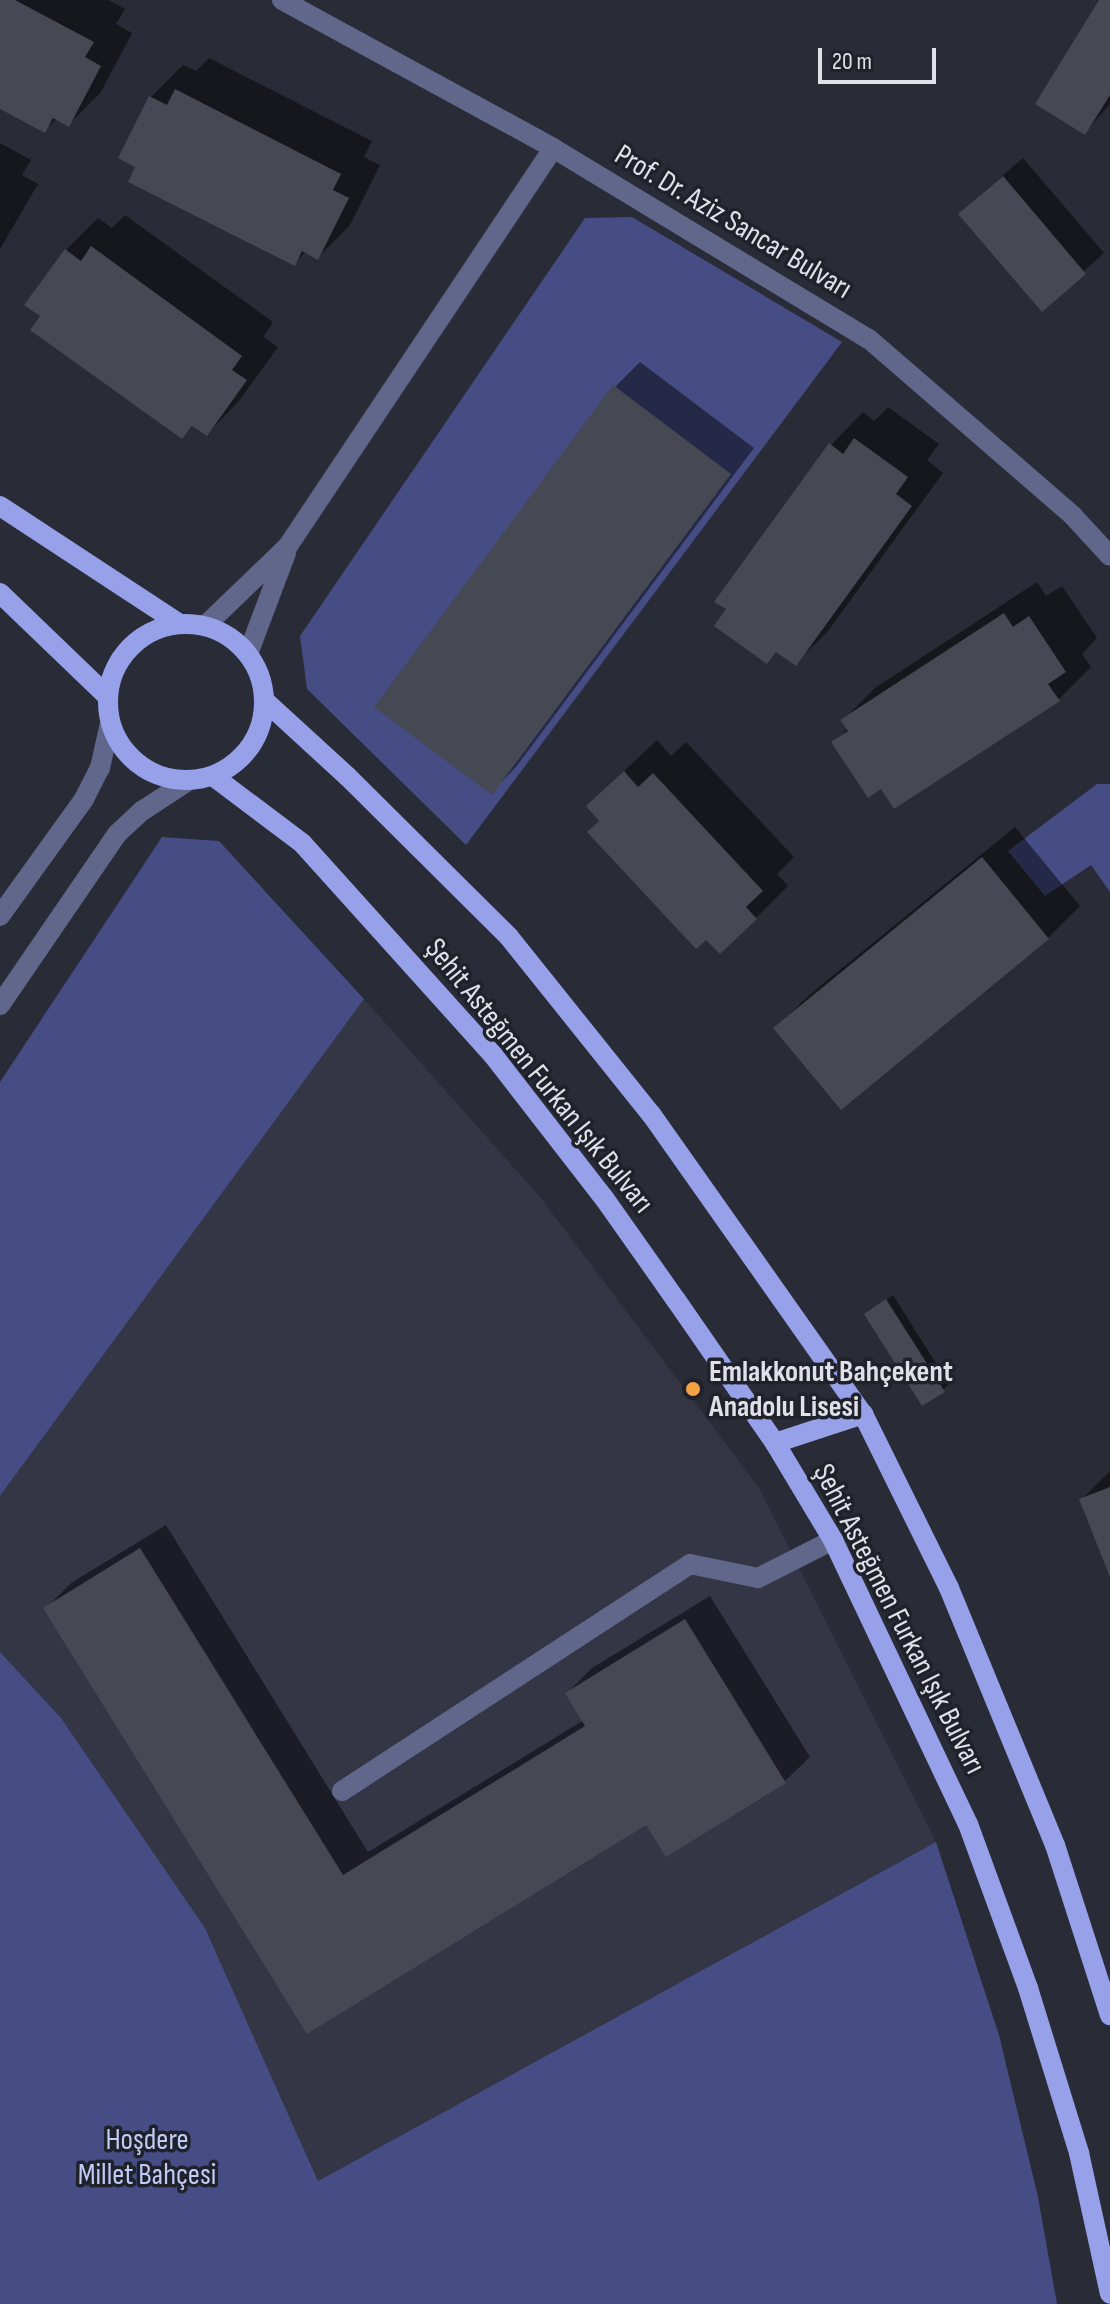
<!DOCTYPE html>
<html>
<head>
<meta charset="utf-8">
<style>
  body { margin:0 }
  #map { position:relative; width:1110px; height:2304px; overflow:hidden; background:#292b36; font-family:"Sofia Sans Condensed",sans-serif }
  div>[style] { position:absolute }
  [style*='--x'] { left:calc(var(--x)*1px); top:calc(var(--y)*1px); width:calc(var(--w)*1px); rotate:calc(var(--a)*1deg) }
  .built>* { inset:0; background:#343646 }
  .green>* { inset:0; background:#464d85 }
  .shadow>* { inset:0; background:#0007 }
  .building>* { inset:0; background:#464853 }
  .minor>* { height:20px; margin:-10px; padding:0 10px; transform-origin:10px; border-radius:10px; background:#61678a }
  .major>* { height:20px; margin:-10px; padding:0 10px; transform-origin:10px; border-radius:10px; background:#96a1e9 }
  .major>.ring { margin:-10px; padding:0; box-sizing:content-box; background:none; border:20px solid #96a1e9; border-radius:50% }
  .dots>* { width:22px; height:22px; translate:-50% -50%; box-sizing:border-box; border:4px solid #20222b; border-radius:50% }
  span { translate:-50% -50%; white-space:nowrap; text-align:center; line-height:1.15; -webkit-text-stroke:7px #20222b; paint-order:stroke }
  .street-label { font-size:30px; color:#e0e1e8 }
  .poi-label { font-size:30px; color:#e0e1e8; font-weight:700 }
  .left { translate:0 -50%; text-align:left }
  .park-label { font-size:30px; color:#c2caf6 }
  .scale { position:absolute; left:818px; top:48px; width:118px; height:36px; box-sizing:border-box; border:4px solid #e0e1e8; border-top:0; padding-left:10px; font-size:24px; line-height:28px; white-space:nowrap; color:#e0e1e8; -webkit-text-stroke:6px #20222b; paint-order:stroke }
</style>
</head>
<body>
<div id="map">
  <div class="built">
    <div style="clip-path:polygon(364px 999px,540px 1197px,759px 1488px,936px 1842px,318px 2181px,205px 1928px,61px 1718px,0 1652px,0 1496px)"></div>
  </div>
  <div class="green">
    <div style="clip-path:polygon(632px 217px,842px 342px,466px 845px,307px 689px,300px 636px,585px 218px)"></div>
    <div style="clip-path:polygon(1097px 784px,1110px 784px,1110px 892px,1091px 865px,1045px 896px,1008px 851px)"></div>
    <div style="clip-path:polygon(162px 837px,219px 841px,364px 999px,0 1496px,0 1082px)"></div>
    <div style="clip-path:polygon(0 1652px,61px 1718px,205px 1928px,318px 2181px,936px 1842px,999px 2035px,1038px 2197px,1057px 2304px,0 2304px)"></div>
  </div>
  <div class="shadow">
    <div style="clip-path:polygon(0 0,108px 0,125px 9px,116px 24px,132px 33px,101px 92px,69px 124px,57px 118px,45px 130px,0 106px)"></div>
    <div style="clip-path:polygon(1101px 0,1110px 0,1110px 104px,1085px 133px)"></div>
    <div style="clip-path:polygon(209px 58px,372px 141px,364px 157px,380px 165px,350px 225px,318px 257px,306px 251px,294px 264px,138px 166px,151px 97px,183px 65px,196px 71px)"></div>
    <div style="clip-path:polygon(0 143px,31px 160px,22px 175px,38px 184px,0 249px)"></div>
    <div style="clip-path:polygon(1023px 158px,1104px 253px,1042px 309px,980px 195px)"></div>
    <div style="clip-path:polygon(125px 215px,273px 322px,263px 337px,278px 347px,239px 401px,207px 434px,194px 425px,182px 437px,43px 316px,66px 250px,98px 218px,112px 228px)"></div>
    <div style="clip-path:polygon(640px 362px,754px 448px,516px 767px,492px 792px,615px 387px)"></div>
    <div style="clip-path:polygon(888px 407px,939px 444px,927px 460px,943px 473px,828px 631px,796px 663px,778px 650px,767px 662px,831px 445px,863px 412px,874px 421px)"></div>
    <div style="clip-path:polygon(1037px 582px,1046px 596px,1062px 586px,1097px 638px,1082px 654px,1091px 667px,1059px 699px,882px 786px,834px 743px,848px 728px,843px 720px,875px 688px)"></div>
    <div style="clip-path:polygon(657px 740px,671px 756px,686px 742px,794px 857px,777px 874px,788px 886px,756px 918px,601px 820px,621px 774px)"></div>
    <div style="clip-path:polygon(1015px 827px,1080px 906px,1048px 938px,776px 1028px,808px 996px)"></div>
    <div style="clip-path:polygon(893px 1295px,949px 1384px,943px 1390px,866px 1314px)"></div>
    <div style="clip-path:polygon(1110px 1471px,1110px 1572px,1081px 1500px)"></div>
    <div style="clip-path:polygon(166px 1525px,368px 1852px,584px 1720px,567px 1693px,592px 1668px,710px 1596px,810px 1757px,785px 1781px,667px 1854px,647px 1822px,308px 2031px,46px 1608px,71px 1583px)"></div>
  </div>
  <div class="building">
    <div style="clip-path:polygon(0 0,15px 0,94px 42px,85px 57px,101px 66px,69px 127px,53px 118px,45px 133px,0 109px)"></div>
    <div style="clip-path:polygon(1099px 0,1110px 0,1110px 95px,1085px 135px,1035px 104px)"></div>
    <div style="clip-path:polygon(175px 89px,341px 174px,333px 190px,349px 198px,318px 260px,302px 251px,295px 266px,128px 182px,135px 167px,118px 158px,149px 96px,167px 105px)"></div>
    <div style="clip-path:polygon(1003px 176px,1086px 274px,1042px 312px,958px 214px)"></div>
    <div style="clip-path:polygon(91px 246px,242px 356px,232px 370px,247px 380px,207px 436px,192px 426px,182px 439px,30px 330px,40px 316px,24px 305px,65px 249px,81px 261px)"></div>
    <div style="clip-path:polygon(613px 385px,731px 474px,492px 795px,374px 707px)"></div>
    <div style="clip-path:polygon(854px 438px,908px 477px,896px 494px,912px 506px,796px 666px,776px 652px,767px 664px,714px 626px,726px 609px,714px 602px,829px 443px,843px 454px)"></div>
    <div style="clip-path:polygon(1004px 613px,1013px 627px,1029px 616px,1066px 672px,1048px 684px,1060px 701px,894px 809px,881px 789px,868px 798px,831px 742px,848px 731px,840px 720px)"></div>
    <div style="clip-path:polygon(624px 771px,638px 787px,653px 773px,763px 891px,746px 907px,757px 919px,720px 954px,706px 940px,696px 949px,587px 832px,599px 821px,586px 806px)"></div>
    <div style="clip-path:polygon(982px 857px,1049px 939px,841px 1110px,773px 1028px)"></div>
    <div style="clip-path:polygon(886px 1299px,945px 1392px,922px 1406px,864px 1314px)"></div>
    <div style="clip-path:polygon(1110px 1487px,1110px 1577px,1079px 1499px)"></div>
    <div style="clip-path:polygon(140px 1548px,343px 1875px,585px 1726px,565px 1693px,685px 1619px,786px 1783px,666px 1857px,646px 1825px,307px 2034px,43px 1608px)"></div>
  </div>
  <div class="minor">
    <div style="--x:282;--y:0;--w:309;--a:28.6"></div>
    <div style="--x:553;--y:148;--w:369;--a:31.2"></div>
    <div style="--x:869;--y:339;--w:270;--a:40.9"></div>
    <div style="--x:1073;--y:516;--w:54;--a:47.2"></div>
    <div style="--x:205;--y:626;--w:115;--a:-43.9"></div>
    <div style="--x:288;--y:546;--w:478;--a:-56.3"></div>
    <div style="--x:248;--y:654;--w:108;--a:-69.4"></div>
    <div style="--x:0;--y:916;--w:144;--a:-54.3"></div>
    <div style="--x:84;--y:799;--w:35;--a:-63"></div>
    <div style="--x:100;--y:768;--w:46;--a:-77.5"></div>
    <div style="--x:0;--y:1005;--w:207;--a:-55.6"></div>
    <div style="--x:117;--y:834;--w:34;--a:-43"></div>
    <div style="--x:142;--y:811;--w:55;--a:-33.1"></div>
    <div style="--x:342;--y:1791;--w:415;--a:-33.1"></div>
    <div style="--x:690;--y:1564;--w:69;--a:11.6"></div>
    <div style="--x:758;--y:1578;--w:84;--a:-26.9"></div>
  </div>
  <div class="major">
    <div style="--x:0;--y:506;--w:213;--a:33.3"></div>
    <div style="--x:0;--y:593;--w:149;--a:43.9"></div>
    <div class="ring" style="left:108px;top:624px;width:136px;height:136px"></div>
    <div style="--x:264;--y:700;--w:113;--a:42.5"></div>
    <div style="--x:347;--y:776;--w:228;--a:44.8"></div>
    <div style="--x:509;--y:937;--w:227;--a:51.3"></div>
    <div style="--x:651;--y:1114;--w:367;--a:54.8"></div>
    <div style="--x:863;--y:1414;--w:194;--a:63.7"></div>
    <div style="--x:949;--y:1588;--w:278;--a:67.6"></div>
    <div style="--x:1055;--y:1845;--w:179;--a:72.1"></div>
    <div style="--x:213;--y:776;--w:111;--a:37"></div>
    <div style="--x:302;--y:843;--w:285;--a:48"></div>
    <div style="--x:493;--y:1055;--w:181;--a:52.2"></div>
    <div style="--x:604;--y:1198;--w:125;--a:54.8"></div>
    <div style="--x:676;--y:1300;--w:174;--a:55.3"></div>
    <div style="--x:775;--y:1443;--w:113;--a:59.1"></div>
    <div style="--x:833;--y:1540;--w:314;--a:64.6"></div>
    <div style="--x:968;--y:1824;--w:175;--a:69.9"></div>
    <div style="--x:1028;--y:1988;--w:173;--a:72.8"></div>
    <div style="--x:1079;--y:2153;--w:144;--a:77.6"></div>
    <div style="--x:775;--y:1443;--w:93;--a:-18.2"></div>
  </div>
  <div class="dots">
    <div style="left:693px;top:1389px;background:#f4a344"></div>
  </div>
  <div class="street-label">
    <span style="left:733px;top:222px;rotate:31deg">Prof. Dr. Aziz Sancar Bulvarı</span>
    <span style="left:539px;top:1076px;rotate:51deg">Şehit Asteğmen Furkan Işık Bulvarı</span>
    <span style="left:899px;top:1619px;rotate:63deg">Şehit Asteğmen Furkan Işık Bulvarı</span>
  </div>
  <div class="poi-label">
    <span class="left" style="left:709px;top:1389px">Emlakkonut Bahçekent<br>Anadolu Lisesi</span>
  </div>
  <div class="park-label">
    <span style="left:147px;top:2157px">Hoşdere<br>Millet Bahçesi</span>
  </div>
  <div class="scale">20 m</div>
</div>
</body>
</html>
